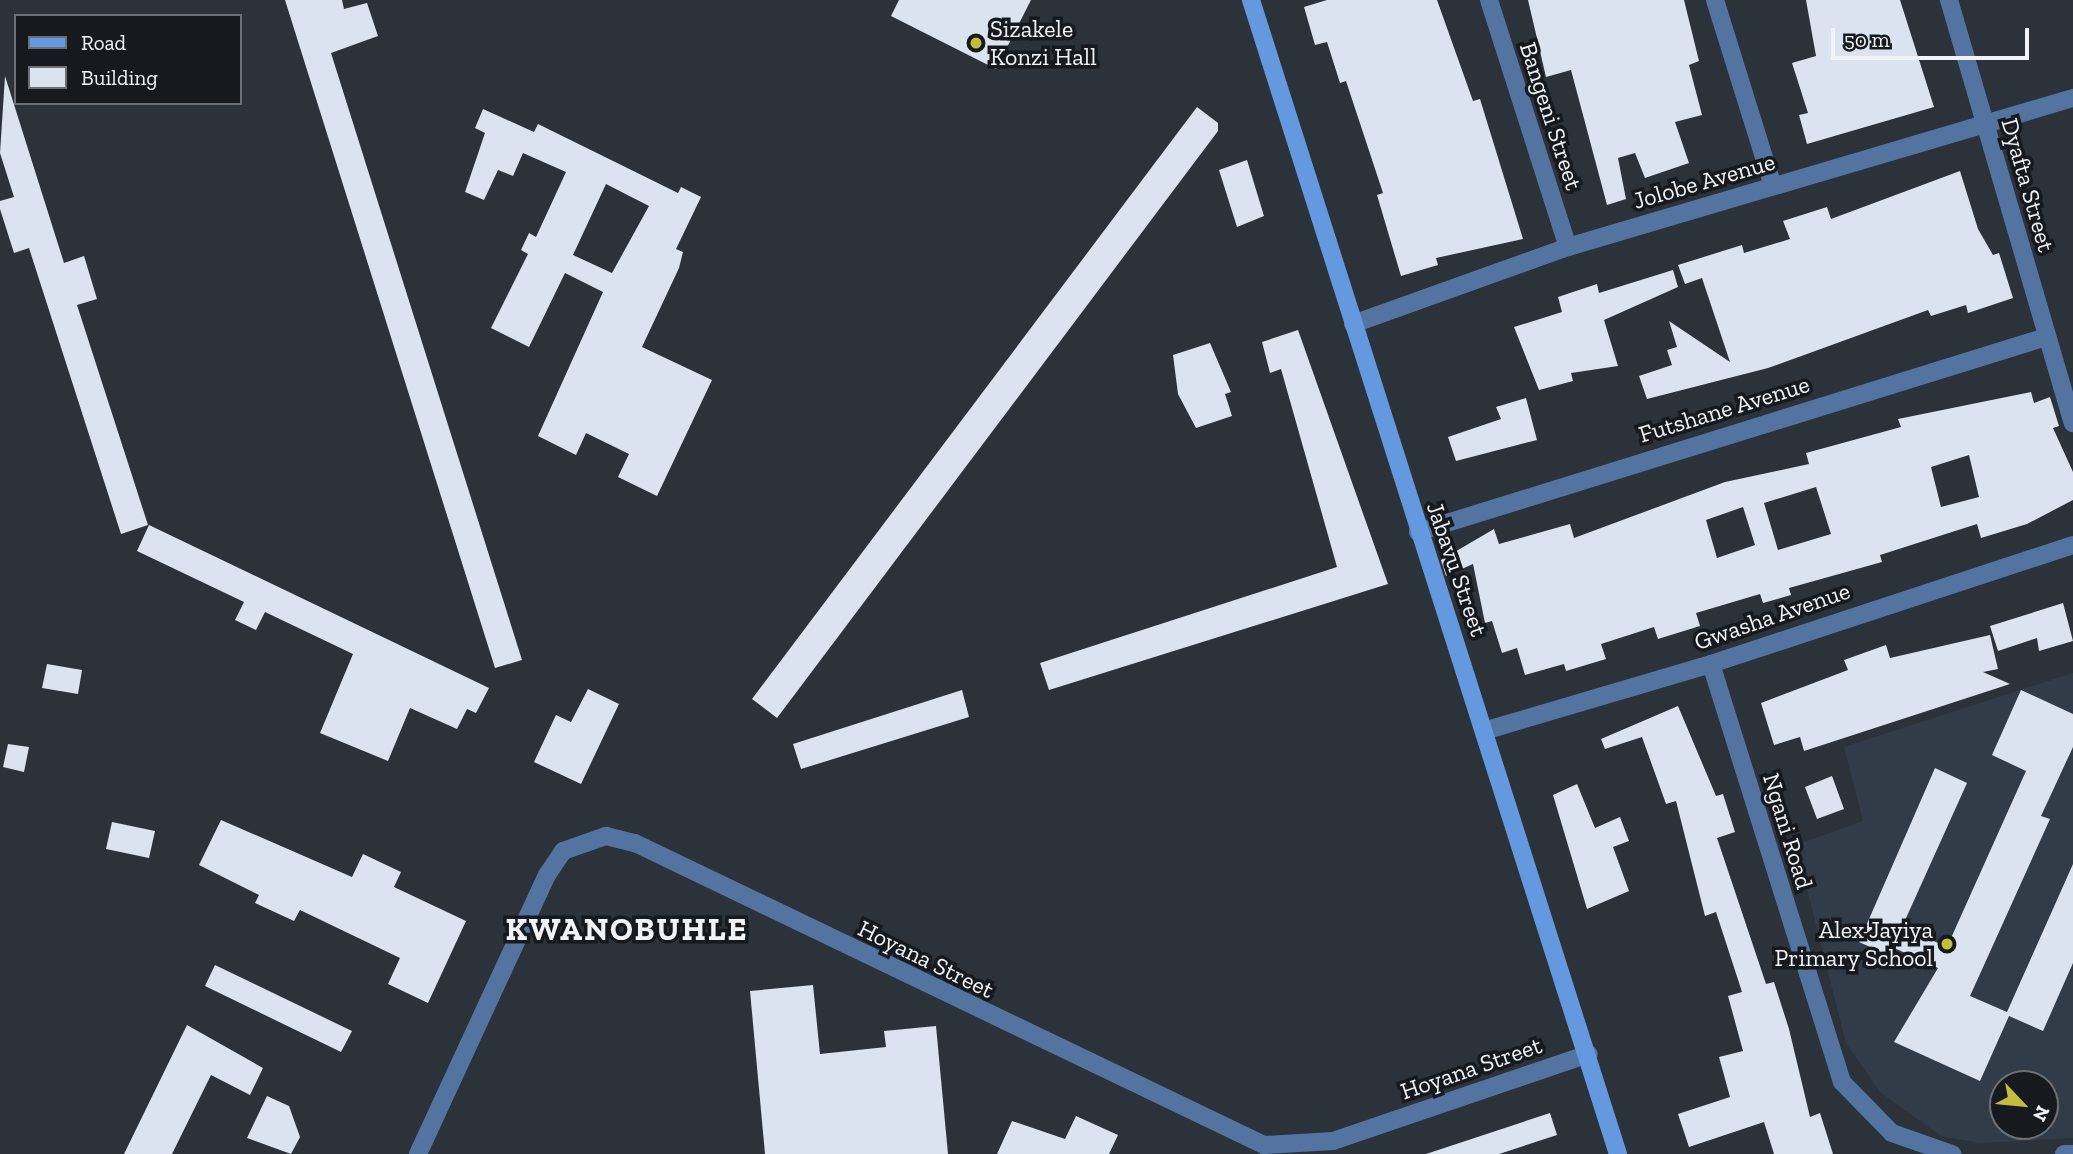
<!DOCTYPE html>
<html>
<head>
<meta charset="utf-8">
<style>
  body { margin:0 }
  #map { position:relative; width:2073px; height:1154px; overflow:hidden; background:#2b323a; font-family:"Zilla Slab",serif }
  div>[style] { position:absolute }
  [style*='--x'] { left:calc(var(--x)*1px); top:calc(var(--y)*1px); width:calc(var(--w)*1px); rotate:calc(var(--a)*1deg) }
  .built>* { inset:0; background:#323c49 }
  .building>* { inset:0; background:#dbe3ee }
  .street>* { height:18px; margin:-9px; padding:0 9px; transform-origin:9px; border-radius:9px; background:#5374a0 }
  .secondary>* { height:18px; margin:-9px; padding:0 9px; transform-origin:9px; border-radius:9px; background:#6499df }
  .dots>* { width:19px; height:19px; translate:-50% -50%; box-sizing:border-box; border:4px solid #16191d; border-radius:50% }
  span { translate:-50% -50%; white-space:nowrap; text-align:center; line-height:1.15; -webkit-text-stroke:7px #16191d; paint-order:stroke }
  .poi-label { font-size:24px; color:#f0f4f9 }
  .left { translate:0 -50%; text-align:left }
  .right { translate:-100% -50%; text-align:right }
  .street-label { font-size:24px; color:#f0f4f9 }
  .district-label { font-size:32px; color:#f0f4f9; font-weight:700; letter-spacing:2px }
  .legend { position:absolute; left:14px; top:14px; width:228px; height:91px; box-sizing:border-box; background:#16191d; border:2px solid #6d7175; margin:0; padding:9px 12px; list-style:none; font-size:21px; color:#f0f4f9 }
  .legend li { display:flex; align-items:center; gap:14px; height:35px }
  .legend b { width:35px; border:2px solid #6d7175 }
  .north { position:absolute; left:1989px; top:1070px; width:70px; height:70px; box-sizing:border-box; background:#16191d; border:2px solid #6d7175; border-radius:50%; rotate:116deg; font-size:19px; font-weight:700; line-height:28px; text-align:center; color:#f0f4f9 }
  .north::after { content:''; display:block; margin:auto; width:24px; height:32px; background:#c4bc3e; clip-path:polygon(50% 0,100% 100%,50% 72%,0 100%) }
  .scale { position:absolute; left:1831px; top:28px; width:198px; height:32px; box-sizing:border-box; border:4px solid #f0f4f9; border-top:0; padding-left:9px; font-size:21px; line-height:24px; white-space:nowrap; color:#f0f4f9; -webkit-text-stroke:5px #16191d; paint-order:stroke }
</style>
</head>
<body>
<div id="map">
  <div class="built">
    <div style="clip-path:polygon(evenodd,2073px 673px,2073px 1138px,1980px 1143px,1941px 1136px,1880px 1092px,1846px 1043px,1796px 845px,1863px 821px,1844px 747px,2073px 673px,2003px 1084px,2045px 1084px,2045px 1126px,2003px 1126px,2003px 1084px)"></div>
  </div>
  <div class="building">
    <div style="clip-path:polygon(285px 0,342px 0,344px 9px,367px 3px,378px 36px,331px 53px,522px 660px,495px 668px)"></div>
    <div style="clip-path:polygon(899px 0,1031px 0,996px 69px,891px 16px)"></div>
    <div style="clip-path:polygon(1327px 0,1437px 0,1473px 101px,1480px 99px,1523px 239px,1436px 258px,1438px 265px,1401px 276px,1377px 195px,1383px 193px,1346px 81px,1340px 83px,1327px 42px,1315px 45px,1304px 7px)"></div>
    <div style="clip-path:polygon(1528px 0,1684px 0,1699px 61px,1689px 65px,1702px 115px,1675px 122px,1689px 163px,1645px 178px,1635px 153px,1618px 158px,1626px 199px,1607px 205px,1571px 70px,1546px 77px)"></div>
    <div style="clip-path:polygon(1806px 0,1900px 0,1934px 107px,1807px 144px,1799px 115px,1808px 113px,1792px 63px,1816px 56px)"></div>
    <div style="clip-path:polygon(5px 76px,64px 263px,84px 256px,97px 299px,77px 305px,148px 525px,121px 534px,29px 248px,14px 253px,0 209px,0 201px,14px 197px,0 153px)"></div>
    <div style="clip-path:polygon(1197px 107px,1218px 123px,1218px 131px,777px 718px,752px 699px)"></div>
    <div style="clip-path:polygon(evenodd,483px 109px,534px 132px,538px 124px,678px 193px,681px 187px,701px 197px,676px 249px,683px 252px,679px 268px,642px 347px,712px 380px,657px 496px,618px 477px,629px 454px,586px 433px,576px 455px,538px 436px,603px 292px,565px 273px,529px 347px,491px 328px,528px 254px,521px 250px,529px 233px,536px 237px,566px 172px,523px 153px,513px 176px,498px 170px,484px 200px,465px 192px,485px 133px,475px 128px,483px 109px,606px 184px,649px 206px,612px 273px,573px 255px,606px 184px)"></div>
    <div style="clip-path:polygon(1247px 160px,1264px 216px,1237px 227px,1219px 170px)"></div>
    <div style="clip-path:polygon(1960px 171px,1978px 229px,1993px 255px,1999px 253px,2013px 298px,1968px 313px,1966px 305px,1931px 316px,1928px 310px,1768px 368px,1647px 399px,1639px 376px,1672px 365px,1667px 350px,1677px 347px,1669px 321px,1730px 362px,1702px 278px,1685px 284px,1678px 265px,1742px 245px,1744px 253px,1790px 239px,1783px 221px,1827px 207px,1831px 219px)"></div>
    <div style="clip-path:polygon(1673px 270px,1678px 287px,1604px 320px,1618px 366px,1571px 373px,1573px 381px,1539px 390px,1514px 327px,1562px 312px,1558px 297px,1597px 284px,1599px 293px)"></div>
    <div style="clip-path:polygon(1298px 330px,1388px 584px,1049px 690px,1040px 663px,1337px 567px,1281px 369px,1270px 373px,1262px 342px)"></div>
    <div style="clip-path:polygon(1210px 343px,1231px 392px,1225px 394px,1232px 416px,1196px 428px,1178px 394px,1173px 355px)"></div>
    <div style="clip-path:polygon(evenodd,2031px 392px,2034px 403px,2050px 397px,2059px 426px,2053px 428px,2073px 472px,2073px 500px,2027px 524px,1981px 538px,1977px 524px,1880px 555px,1882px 562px,1789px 588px,1791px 595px,1763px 603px,1760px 594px,1696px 613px,1700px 626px,1658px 639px,1654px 627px,1601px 644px,1606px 659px,1566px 671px,1564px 664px,1525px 675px,1517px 648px,1502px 653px,1492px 621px,1485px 623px,1473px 564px,1446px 576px,1441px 560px,1494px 529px,1499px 544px,1570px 524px,1574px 538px,1725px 482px,1809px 464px,1806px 453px,1901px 427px,1898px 419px,2031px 392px,1969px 455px,1979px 497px,1941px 507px,1931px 467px,1969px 455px,2031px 392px,1816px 487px,1831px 534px,1778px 550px,1764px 503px,1816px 487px,2031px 392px,1743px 507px,1755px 545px,1717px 558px,1706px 520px,1743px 507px)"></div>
    <div style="clip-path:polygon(1526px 398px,1537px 440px,1456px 461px,1448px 437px,1501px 419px,1496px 407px)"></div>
    <div style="clip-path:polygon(149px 525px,489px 688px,476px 713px,467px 709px,457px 729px,410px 708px,388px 761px,320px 733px,353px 654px,265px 612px,256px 630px,235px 620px,244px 602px,137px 551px)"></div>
    <div style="clip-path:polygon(2063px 603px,2073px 641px,2039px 651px,2037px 638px,1998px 651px,1990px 626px)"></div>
    <div style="clip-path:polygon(1990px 635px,1998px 669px,1983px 672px,2010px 684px,1804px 751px,1800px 737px,1774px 745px,1761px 703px,1848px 670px,1844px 660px,1886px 645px,1890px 658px)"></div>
    <div style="clip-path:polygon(47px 664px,82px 670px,78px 694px,42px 688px)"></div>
    <div style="clip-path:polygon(588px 689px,619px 704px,581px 784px,534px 762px,556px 715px,571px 722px)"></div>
    <div style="clip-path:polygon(962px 690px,969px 717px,801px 769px,793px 744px)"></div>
    <div style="clip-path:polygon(2021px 690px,2073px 714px,2073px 747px,2041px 816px,2050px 819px,1970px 996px,2007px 1012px,2073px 864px,2073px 963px,2043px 1031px,2009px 1016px,1980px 1081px,1894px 1042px,1938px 968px,1892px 947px,1888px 955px,1859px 942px,1935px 768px,1967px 783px,1902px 927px,1947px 947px,2026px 771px,1992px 755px)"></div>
    <div style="clip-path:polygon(1678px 706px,1716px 796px,1723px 794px,1735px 832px,1717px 838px,1766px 984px,1774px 982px,1789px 1029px,1810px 1117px,1820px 1113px,1833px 1154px,1774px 1154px,1764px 1122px,1689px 1147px,1678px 1114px,1730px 1097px,1719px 1057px,1743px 1051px,1728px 996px,1742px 992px,1716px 912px,1705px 916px,1676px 801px,1666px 804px,1642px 737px,1605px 749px,1601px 739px)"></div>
    <div style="clip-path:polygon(8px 744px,29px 747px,24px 772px,3px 767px)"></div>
    <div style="clip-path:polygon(1832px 776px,1844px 809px,1817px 819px,1805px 787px)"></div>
    <div style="clip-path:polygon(1577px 784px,1595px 828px,1620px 817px,1629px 841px,1613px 847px,1629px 891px,1587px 909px,1553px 795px)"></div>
    <div style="clip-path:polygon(221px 820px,352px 877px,363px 854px,401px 872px,394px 887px,466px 921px,428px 1003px,388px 984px,400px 958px,300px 910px,294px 921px,255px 903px,259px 895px,199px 865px)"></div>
    <div style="clip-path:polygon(112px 822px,155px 831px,149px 858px,106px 849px)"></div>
    <div style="clip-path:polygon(215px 965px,352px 1031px,341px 1052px,205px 986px)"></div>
    <div style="clip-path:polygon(813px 985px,820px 1054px,886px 1047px,884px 1031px,936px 1026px,948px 1154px,765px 1154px,750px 991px)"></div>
    <div style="clip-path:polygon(187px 1025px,263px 1068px,250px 1095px,211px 1075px,172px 1154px,124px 1154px)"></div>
    <div style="clip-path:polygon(267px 1096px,289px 1106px,300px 1137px,291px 1154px,247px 1138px)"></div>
    <div style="clip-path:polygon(1550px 1113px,1557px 1135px,1499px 1154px,1426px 1154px)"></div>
    <div style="clip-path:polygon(1076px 1116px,1118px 1135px,1109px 1154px,997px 1154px,1012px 1121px,1065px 1139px)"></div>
  </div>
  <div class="street">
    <div style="--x:1489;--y:0;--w:259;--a:72.3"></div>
    <div style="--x:1715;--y:0;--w:195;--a:72.7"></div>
    <div style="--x:1949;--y:0;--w:441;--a:73.7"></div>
    <div style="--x:1353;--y:324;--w:228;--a:-19.7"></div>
    <div style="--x:1568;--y:247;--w:527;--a:-16.44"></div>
    <div style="--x:1418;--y:532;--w:658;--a:-17.25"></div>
    <div style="--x:1711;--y:664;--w:438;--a:72.6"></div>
    <div style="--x:1842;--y:1082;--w:71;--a:45.6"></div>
    <div style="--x:1892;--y:1133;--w:64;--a:19.3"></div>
    <div style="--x:1487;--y:730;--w:234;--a:-16.4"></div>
    <div style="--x:1711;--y:664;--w:381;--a:-18.2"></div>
    <div style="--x:418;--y:1154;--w:307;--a:-65.2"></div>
    <div style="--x:547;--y:875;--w:29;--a:-56"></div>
    <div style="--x:563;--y:851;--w:46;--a:-19.2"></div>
    <div style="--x:606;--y:836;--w:30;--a:14"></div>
    <div style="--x:635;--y:843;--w:698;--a:25.65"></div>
    <div style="--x:1264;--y:1145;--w:69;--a:-3.3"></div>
    <div style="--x:1333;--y:1141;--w:270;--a:-18.8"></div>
    <div style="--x:2064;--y:1154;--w:9;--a:0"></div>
  </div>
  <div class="secondary">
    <div style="--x:1251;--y:0;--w:1211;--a:72.36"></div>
  </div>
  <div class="dots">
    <div style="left:976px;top:43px;background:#c4bc3e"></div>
    <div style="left:1947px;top:944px;background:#c4bc3e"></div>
  </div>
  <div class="poi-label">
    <span class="left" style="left:990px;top:43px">Sizakele<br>Konzi Hall</span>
    <span class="right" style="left:1933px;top:944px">Alex Jayiya<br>Primary School</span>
  </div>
  <div class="street-label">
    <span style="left:1551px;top:116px;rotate:72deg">Bangeni Street</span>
    <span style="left:1704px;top:181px;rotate:-16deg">Jolobe Avenue</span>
    <span style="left:2028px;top:185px;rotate:74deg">Dyafta Street</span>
    <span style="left:1724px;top:409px;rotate:-17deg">Futshane Avenue</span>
    <span style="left:1457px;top:569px;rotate:71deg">Jabavu Street</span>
    <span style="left:1772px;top:616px;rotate:-19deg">Gwasha Avenue</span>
    <span style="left:1788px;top:831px;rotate:73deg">Ngani Road</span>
    <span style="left:926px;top:959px;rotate:26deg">Hoyana Street</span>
    <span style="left:1471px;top:1068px;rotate:-19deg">Hoyana Street</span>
  </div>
  <div class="district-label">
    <span style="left:627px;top:929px">KWANOBUHLE</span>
  </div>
  <ul class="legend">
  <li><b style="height:9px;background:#6499df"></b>Road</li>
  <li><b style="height:19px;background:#dbe3ee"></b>Building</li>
  </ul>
  <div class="north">N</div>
  <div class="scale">50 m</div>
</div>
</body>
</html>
